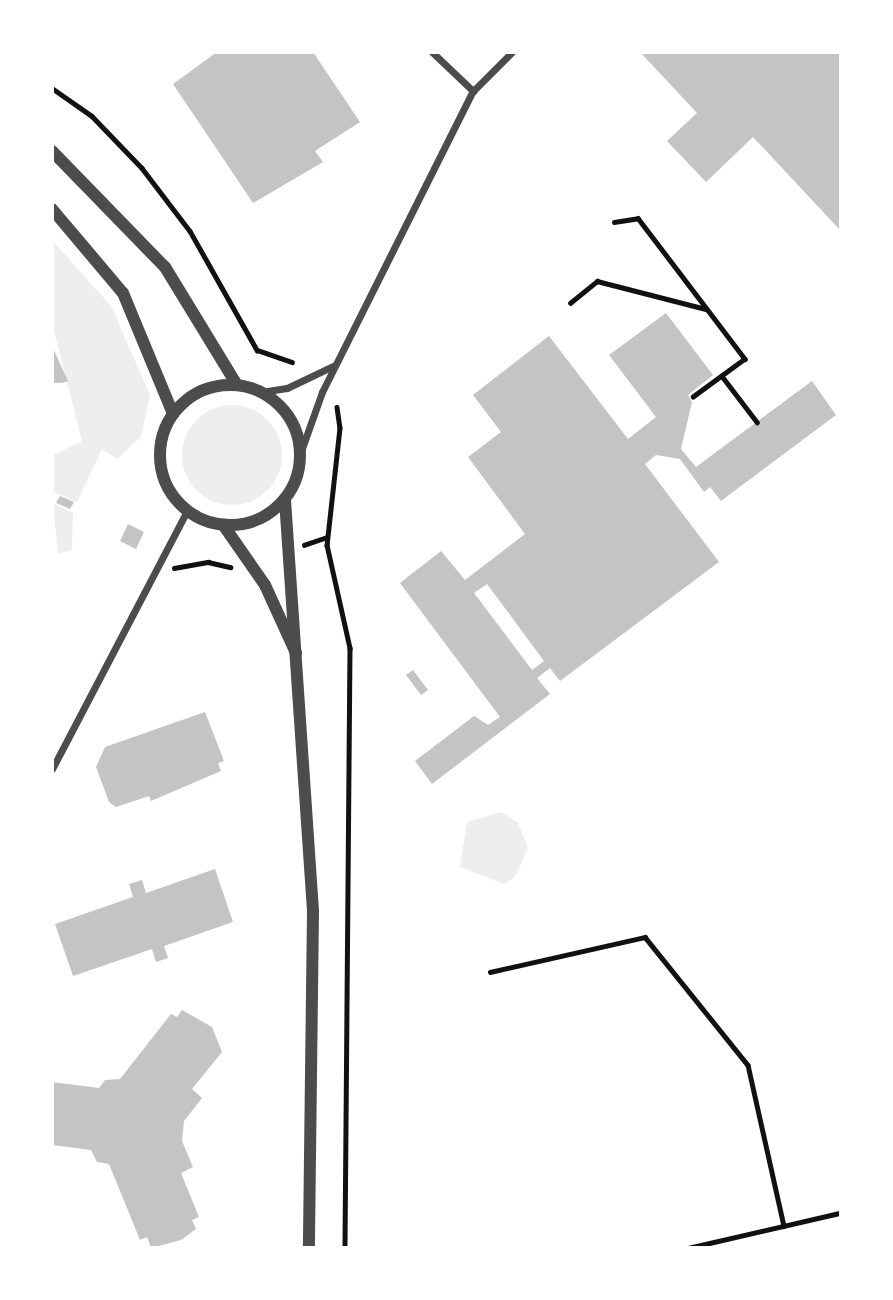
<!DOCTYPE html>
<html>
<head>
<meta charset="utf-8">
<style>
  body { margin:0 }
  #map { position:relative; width:893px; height:1300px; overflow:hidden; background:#fff; font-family:Arial,sans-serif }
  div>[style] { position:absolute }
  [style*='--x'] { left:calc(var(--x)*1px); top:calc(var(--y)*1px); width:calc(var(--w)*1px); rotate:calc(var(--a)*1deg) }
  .green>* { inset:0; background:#eee }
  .round { border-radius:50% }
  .building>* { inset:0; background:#c4c4c4 }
  .path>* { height:4.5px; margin:-2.25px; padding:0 2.25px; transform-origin:2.25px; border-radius:2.25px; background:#111 }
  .minor>* { height:7px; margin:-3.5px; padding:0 3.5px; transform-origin:3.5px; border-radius:3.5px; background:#4c4c4c }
  .tertiary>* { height:12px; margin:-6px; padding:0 6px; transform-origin:6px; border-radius:6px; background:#4c4c4c }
  .tertiary>.ring { margin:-6px; padding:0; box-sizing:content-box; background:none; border:12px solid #4c4c4c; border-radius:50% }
  span { translate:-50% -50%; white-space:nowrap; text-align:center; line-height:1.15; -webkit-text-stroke:7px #fff; paint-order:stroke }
  .frame { position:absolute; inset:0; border:54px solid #fff; pointer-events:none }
</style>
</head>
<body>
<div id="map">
  <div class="green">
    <div style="clip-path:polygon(53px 241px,111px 306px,150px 395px,141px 437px,117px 459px,102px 449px,77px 502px,53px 492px,53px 455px,82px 441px,53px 327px)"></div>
    <div class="round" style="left:182px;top:405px;width:100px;height:100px"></div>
    <div style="clip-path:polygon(53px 504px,73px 513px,72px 550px,58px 554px)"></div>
    <div style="clip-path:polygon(501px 812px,518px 823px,528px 848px,515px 877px,504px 884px,460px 867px,467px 822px)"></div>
  </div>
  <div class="building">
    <div style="clip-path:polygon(217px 52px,313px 52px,360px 122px,315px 151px,323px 162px,253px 203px,173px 84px)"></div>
    <div style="clip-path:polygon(640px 52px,840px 52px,840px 230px,753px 137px,706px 182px,667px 141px,697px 113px)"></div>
    <div style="clip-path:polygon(evenodd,666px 313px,713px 375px,688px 395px,692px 402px,681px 449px,696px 467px,812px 381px,836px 415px,721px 501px,710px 487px,704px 492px,680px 459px,656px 455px,645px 464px,719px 562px,560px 681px,550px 668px,537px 678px,550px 694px,432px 784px,415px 761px,474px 716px,488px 725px,500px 717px,400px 583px,441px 551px,465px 580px,525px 534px,468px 457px,501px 432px,473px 395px,549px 336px,628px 439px,656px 417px,609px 355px,666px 313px,487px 584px,544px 661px,532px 670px,474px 593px,487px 584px)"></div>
    <div style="clip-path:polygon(52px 346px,68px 381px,62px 383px,52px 383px)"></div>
    <div style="clip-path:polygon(60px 496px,74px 502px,70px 509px,56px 503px)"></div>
    <div style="clip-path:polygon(128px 524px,144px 532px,136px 549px,120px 541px)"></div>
    <div style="clip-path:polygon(413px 670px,428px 690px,421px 695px,406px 675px)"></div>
    <div style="clip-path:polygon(205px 712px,224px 761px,218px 763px,221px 771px,151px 801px,149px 796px,116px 807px,109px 802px,96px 767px,105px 747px)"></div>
    <div style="clip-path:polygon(215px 869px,233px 922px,164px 946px,168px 958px,156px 962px,152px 949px,73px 976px,55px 924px,133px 897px,129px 884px,142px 880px,146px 893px)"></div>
    <div style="clip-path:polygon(182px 1010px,212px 1027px,222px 1052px,192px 1089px,202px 1098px,184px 1121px,182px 1141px,193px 1167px,181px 1173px,199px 1217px,192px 1220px,196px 1229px,181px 1240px,151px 1248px,147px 1237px,140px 1240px,109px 1164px,97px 1162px,91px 1150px,52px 1145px,52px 1082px,99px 1088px,105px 1080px,120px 1079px,171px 1014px,177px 1017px)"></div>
  </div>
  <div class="path">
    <div style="--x:52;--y:88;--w:49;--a:35"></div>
    <div style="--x:92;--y:116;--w:72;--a:46.1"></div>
    <div style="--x:142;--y:168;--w:79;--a:52.7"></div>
    <div style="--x:190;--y:231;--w:137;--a:60.6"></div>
    <div style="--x:257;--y:350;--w:37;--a:19"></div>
    <div style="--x:614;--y:222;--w:24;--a:-9"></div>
    <div style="--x:638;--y:218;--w:177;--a:52.8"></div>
    <div style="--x:745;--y:359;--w:64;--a:143.8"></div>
    <div style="--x:570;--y:303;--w:35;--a:-39"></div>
    <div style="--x:597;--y:281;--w:113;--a:14.4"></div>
    <div style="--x:722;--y:376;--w:58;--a:52.7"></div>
    <div style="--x:337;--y:407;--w:21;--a:82"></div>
    <div style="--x:340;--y:428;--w:118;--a:96.3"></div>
    <div style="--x:327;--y:545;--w:106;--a:77.4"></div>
    <div style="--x:350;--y:648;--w:600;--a:90.48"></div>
    <div style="--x:304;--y:545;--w:24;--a:-19"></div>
    <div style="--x:174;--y:568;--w:35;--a:-10"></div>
    <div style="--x:208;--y:562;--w:23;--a:13"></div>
    <div style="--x:490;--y:972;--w:159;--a:-12.7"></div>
    <div style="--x:645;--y:937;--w:164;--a:51.2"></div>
    <div style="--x:748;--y:1065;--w:165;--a:77.4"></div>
    <div style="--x:688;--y:1248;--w:156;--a:-13"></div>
  </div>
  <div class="minor">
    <div style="--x:432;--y:52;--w:57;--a:43.6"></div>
    <div style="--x:261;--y:392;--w:26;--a:-9"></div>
    <div style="--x:287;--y:388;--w:53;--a:-25.6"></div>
    <div style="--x:301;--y:451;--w:63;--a:-70.4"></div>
    <div style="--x:322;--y:392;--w:337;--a:-63.4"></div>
    <div style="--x:473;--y:91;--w:55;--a:-45"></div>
    <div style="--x:52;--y:769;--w:291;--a:-62.4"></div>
  </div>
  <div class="tertiary">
    <div style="--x:52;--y:151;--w:162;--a:45.8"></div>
    <div style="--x:165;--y:267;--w:138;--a:58.6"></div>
    <div style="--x:52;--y:209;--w:110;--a:49.8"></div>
    <div style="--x:123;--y:293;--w:131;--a:67.5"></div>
    <div class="ring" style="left:160px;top:385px;width:128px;height:128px"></div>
    <div style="--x:285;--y:500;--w:412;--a:86.1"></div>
    <div style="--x:313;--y:911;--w:337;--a:90.7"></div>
    <div style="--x:224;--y:526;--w:72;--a:55.2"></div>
    <div style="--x:265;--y:585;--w:75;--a:65.5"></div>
  </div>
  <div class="frame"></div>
</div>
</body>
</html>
